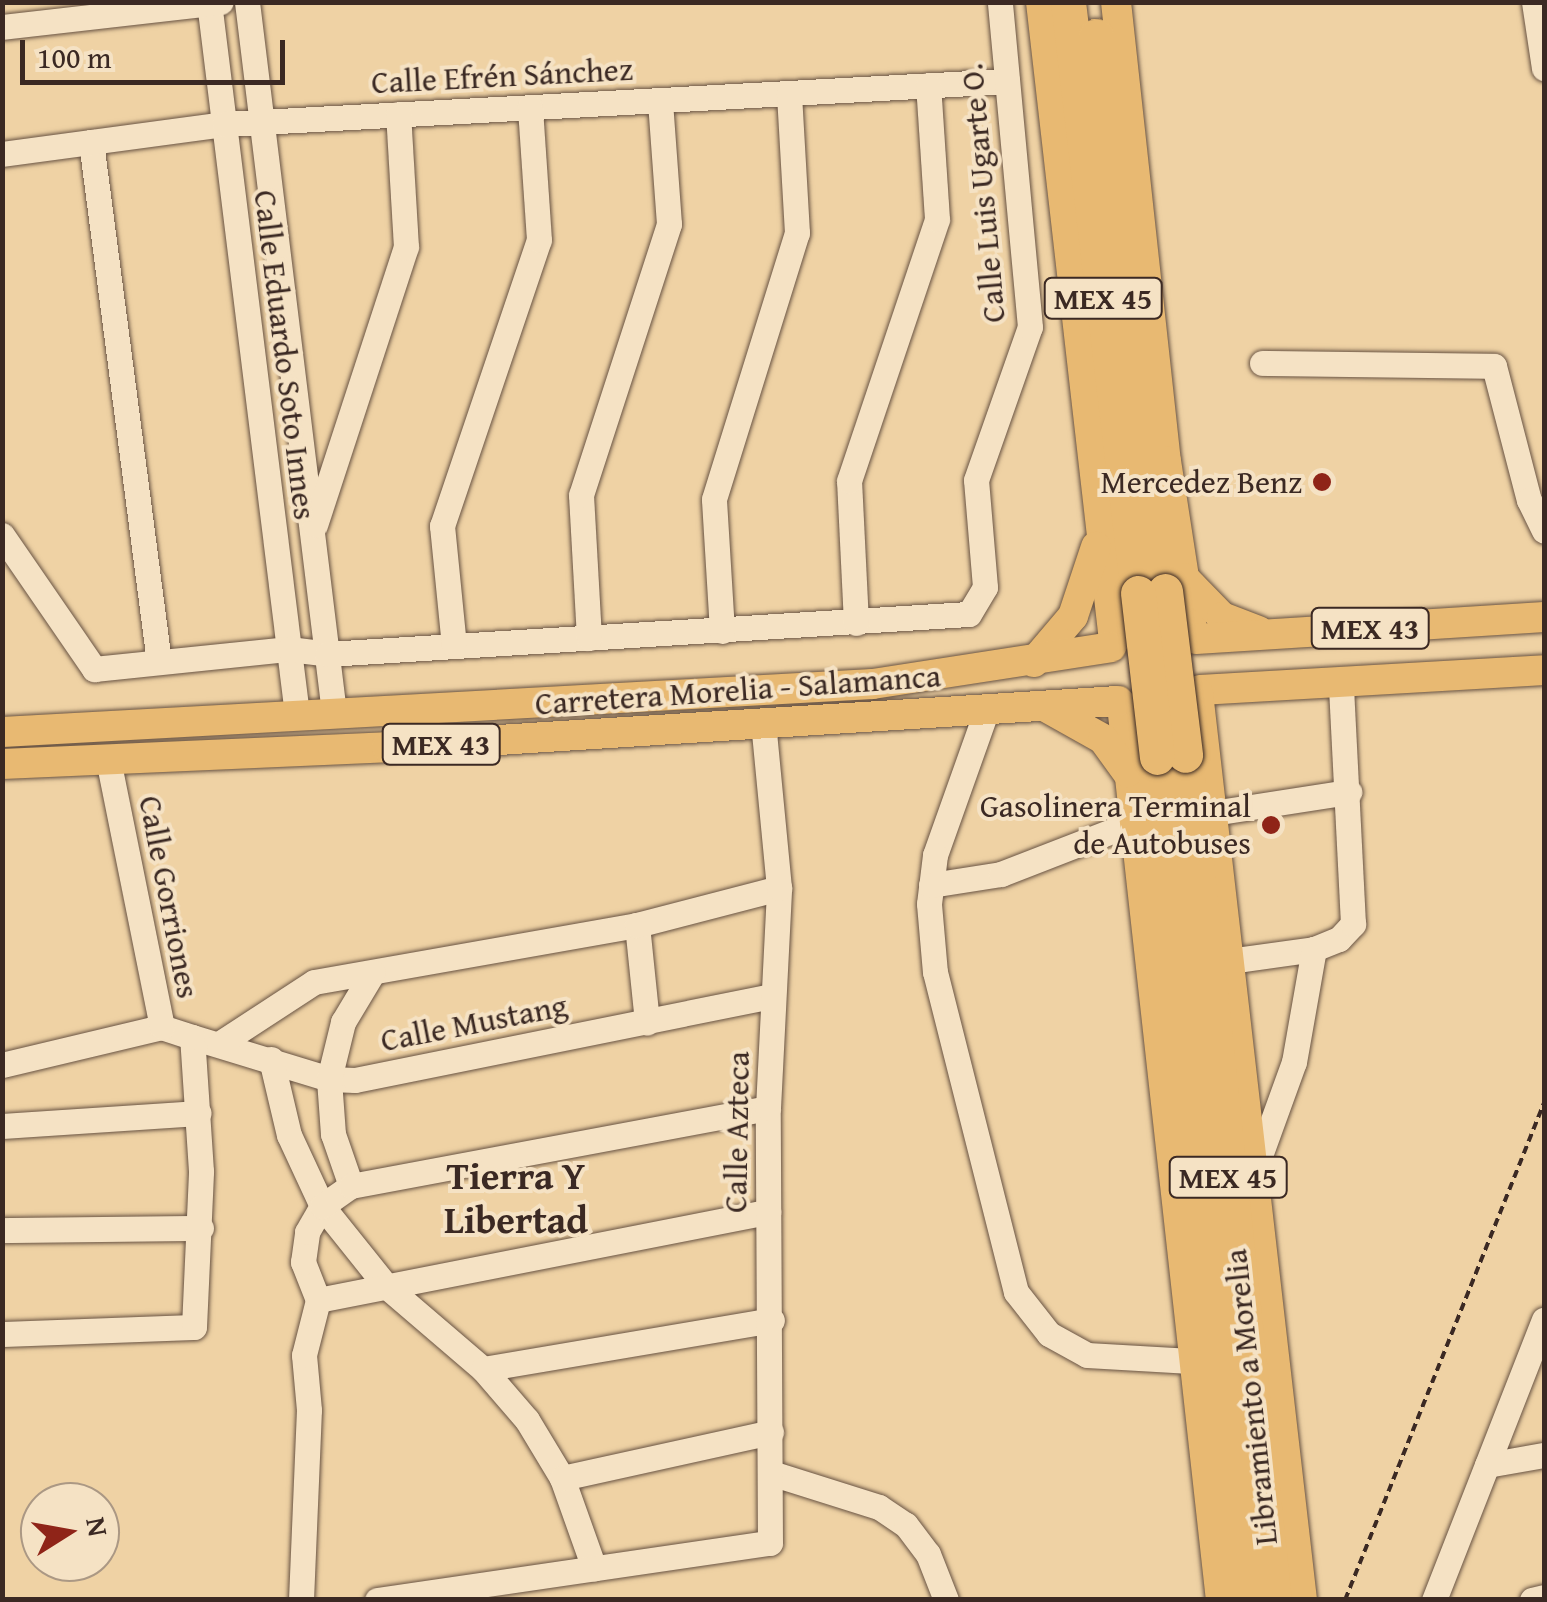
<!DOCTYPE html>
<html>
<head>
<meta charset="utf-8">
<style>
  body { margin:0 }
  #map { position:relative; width:1547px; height:1602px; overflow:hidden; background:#efd2a4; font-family:"Gentium Book Plus",serif }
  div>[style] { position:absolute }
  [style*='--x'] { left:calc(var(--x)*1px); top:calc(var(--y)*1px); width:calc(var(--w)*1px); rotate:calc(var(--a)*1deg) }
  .path>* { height:4px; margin-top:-2px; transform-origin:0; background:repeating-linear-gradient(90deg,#3b2923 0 8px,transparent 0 13px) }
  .roads { filter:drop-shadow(0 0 2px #685343) drop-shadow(0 0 2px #685343) }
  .minor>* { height:25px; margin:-12.5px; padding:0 12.5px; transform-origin:12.5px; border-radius:12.5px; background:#f5e2c4 }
  .major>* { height:30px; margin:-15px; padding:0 15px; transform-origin:15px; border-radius:15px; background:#e8b972 }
  .highway>* { height:35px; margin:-17.5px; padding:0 17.5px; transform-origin:17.5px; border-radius:17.5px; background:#e8b972 }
  .bridges { filter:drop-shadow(0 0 2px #3b2923) drop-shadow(0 0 2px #3b2923) }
  .highway-bridge>* { height:35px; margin:-17.5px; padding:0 17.5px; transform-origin:17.5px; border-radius:17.5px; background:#e8b972 }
  .dots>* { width:28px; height:28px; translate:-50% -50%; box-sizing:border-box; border:5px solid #f5e2c4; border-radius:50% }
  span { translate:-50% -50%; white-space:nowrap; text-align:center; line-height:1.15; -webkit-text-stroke:8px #f5e2c4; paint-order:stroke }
  .shield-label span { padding:2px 8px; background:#f5e2c4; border:2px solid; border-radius:8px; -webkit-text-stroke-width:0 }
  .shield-label { font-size:30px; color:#3b2923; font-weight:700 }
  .street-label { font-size:32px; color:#3b2923 }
  .poi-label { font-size:32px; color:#3b2923 }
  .right { translate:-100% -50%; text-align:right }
  .quarter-label { font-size:38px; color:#3b2923; font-weight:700 }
  .frame { position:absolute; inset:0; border:5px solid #3b2923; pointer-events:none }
  .north { position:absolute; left:20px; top:1482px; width:100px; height:100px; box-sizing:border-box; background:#f5e2c4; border:2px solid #ab9884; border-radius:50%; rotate:79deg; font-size:28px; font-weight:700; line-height:40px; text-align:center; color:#3b2923 }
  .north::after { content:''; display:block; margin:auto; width:35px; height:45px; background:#8f2418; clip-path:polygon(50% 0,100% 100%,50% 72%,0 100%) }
  .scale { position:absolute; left:20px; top:40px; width:265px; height:45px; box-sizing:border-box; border:5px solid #3b2923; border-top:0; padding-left:12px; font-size:30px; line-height:35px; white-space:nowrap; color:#3b2923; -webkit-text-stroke:8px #f5e2c4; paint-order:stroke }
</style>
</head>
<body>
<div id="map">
  <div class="path">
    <div style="--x:1345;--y:1600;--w:535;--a:-68.18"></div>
  </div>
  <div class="roads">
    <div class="minor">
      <div style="--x:209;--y:2;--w:718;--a:82.96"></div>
      <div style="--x:247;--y:2;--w:716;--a:83.02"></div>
      <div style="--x:1534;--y:2;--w:67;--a:81.4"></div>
      <div style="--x:2;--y:27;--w:220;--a:-6.5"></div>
      <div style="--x:91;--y:142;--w:524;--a:82.55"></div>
      <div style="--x:2;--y:154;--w:224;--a:-7.7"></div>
      <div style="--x:224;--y:124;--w:784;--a:-3.14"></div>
      <div style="--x:1262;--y:363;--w:232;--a:0.7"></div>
      <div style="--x:1494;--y:366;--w:138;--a:75.4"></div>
      <div style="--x:1529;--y:500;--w:34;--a:64"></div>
      <div style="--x:315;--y:525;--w:293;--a:-71.9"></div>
      <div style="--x:406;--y:247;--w:133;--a:-93.4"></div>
      <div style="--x:2;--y:535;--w:163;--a:55.5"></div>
      <div style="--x:94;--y:669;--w:196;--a:-5.9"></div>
      <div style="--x:289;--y:649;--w:38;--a:7"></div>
      <div style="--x:327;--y:654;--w:643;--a:-3.57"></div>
      <div style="--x:969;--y:614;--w:31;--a:-59"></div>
      <div style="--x:985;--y:587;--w:107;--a:-94.8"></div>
      <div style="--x:976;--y:480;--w:162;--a:-70.6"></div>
      <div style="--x:1030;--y:327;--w:326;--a:-95.3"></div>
      <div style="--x:856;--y:623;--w:142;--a:-92.8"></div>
      <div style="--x:849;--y:481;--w:276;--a:-71.4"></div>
      <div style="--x:937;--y:219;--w:134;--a:-93.8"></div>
      <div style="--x:722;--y:631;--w:132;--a:-93.5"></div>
      <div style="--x:714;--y:499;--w:279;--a:-72.7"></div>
      <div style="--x:797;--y:233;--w:140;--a:-93.3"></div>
      <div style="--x:589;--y:638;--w:143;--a:-93.2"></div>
      <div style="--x:581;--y:495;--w:285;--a:-72"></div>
      <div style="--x:669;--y:224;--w:124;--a:-94.2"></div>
      <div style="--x:454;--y:646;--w:121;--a:-95.7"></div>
      <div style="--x:442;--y:526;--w:302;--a:-71.3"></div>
      <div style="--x:539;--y:240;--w:133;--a:-93.9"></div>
      <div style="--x:987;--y:709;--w:155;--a:109.6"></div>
      <div style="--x:935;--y:855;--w:49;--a:97"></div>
      <div style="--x:929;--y:904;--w:68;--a:85"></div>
      <div style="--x:935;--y:972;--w:330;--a:75.8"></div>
      <div style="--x:1016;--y:1292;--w:53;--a:51.8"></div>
      <div style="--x:1049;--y:1334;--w:43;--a:28.9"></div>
      <div style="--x:1087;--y:1355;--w:104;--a:3.3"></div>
      <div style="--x:1213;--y:813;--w:138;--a:-8.8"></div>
      <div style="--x:931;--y:885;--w:71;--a:-8.9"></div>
      <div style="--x:1001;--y:874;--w:144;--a:-21.2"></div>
      <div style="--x:637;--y:925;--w:98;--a:84.1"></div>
      <div style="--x:1229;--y:961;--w:86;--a:-8"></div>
      <div style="--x:1314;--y:949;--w:27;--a:-22"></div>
      <div style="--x:1339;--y:939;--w:21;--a:-47"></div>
      <div style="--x:1353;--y:924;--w:241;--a:-92.9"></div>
      <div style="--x:192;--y:1037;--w:143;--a:17"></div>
      <div style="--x:329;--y:1079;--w:26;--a:2"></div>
      <div style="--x:355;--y:1080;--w:425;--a:-11.4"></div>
      <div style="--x:219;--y:1044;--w:113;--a:-33.1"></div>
      <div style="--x:314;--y:982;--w:328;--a:-10"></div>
      <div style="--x:637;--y:925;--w:147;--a:-14.6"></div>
      <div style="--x:271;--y:1059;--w:78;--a:76.7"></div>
      <div style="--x:289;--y:1135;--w:78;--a:65.1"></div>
      <div style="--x:322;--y:1206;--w:102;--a:51.3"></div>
      <div style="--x:386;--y:1286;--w:128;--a:40.6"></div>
      <div style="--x:483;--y:1369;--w:67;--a:49.2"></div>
      <div style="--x:527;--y:1420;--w:68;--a:58.9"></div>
      <div style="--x:562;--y:1478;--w:96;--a:70.4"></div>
      <div style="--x:2;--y:1065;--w:164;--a:-13.4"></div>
      <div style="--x:2;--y:1126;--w:197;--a:-3.8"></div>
      <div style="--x:1253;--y:1175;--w:120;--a:-70.1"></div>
      <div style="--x:1294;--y:1062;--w:115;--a:-80"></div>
      <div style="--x:351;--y:1186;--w:55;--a:-109.1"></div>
      <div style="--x:333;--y:1134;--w:55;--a:-94.2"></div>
      <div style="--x:329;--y:1079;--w:59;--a:-76.2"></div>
      <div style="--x:343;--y:1022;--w:58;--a:-59"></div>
      <div style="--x:2;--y:1230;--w:199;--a:-0.6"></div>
      <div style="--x:318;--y:1300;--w:459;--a:-11.1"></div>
      <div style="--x:2;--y:1334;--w:192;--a:-2.1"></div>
      <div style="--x:194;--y:1327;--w:156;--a:-87.4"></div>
      <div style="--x:201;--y:1171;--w:134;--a:-93.8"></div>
      <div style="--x:192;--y:1037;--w:32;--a:-162"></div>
      <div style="--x:162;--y:1027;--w:274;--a:-101.4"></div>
      <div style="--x:483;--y:1369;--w:293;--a:-9.6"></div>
      <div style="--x:1487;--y:1465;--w:58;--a:-10"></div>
      <div style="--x:771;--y:1473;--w:113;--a:17.5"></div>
      <div style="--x:879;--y:1507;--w:32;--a:34"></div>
      <div style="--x:906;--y:1525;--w:36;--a:53"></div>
      <div style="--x:928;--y:1554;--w:49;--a:68.6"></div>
      <div style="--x:562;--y:1478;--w:214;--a:-12.4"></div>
      <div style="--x:301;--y:1600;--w:190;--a:-87.6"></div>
      <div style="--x:309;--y:1410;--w:55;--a:-95.2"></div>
      <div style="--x:304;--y:1355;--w:57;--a:-75.7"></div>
      <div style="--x:318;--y:1300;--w:41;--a:-111.5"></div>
      <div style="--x:303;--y:1262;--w:30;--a:-82"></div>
      <div style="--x:307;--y:1232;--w:30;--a:-60"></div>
      <div style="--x:322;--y:1206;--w:35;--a:-35"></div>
      <div style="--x:351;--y:1186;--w:424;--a:-10.6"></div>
      <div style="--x:377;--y:1600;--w:397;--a:-8.3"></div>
      <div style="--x:770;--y:1543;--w:435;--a:-90.3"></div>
      <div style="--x:768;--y:1108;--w:220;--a:-87.1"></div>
      <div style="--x:779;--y:888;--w:166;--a:-95.5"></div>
      <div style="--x:1434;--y:1600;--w:301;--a:-68.6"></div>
      <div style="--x:1532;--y:1600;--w:12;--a:-14"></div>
    </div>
    <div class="major">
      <div style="--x:1041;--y:2;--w:643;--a:83.48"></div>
      <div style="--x:1116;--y:2;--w:462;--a:83.8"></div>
      <div style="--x:1166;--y:461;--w:176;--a:81.2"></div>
      <div style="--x:1184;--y:578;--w:54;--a:45.7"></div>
      <div style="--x:1222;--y:617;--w:39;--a:21"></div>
      <div style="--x:1196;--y:639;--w:349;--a:-3.6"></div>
      <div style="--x:1034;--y:662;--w:60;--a:-49.7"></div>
      <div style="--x:1073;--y:616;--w:73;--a:-71.6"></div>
      <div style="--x:1200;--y:690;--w:345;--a:-3.3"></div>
      <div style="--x:1198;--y:693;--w:913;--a:83.46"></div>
      <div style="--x:1122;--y:705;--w:900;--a:83.69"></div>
      <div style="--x:1044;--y:706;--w:68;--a:29.2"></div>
      <div style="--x:1103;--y:739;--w:41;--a:54"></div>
      <div style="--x:2;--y:732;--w:872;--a:-3.15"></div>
      <div style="--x:873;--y:684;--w:241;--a:-8.8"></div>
      <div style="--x:2;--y:764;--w:385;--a:-2.5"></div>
      <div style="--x:387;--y:747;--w:733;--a:-3.6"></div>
    </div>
    <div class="highway">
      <div style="--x:1068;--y:2;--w:595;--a:83.25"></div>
      <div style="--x:1096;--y:36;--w:559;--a:82.91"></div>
      <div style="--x:1185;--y:755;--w:850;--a:83.99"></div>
      <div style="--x:1157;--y:757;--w:848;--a:83.91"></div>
    </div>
  </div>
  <div class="bridges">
    <div class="highway-bridge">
      <div style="--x:1165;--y:591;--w:165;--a:83"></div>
      <div style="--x:1138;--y:593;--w:165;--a:83.4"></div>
    </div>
  </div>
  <div class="dots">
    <div style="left:1322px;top:482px;background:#8f2418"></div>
    <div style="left:1271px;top:825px;background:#8f2418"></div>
  </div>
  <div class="shield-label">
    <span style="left:1103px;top:298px">MEX 45</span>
    <span style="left:1370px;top:628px">MEX 43</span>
    <span style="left:441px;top:744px">MEX 43</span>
    <span style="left:1228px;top:1177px">MEX 45</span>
  </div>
  <div class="street-label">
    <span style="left:502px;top:76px;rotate:-3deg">Calle Efrén Sánchez</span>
    <span style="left:983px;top:193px;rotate:-95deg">Calle Luis Ugarte O.</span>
    <span style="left:285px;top:355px;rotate:83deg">Calle Eduardo Soto Innes</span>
    <span style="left:738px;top:690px;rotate:-4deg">Carretera Morelia - Salamanca</span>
    <span style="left:169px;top:897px;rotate:79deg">Calle Gorriones</span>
    <span style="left:474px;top:1023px;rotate:-11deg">Calle Mustang</span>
    <span style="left:737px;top:1132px;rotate:-89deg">Calle Azteca</span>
    <span style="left:1251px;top:1397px;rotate:-96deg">Libramiento a Morelia</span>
  </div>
  <div class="poi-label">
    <span class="right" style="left:1302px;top:482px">Mercedez Benz</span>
    <span class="right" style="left:1251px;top:825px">Gasolinera Terminal<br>de Autobuses</span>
  </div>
  <div class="quarter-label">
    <span style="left:516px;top:1198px">Tierra Y<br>Libertad</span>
  </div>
  <div class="frame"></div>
  <div class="north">N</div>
  <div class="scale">100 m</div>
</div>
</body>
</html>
